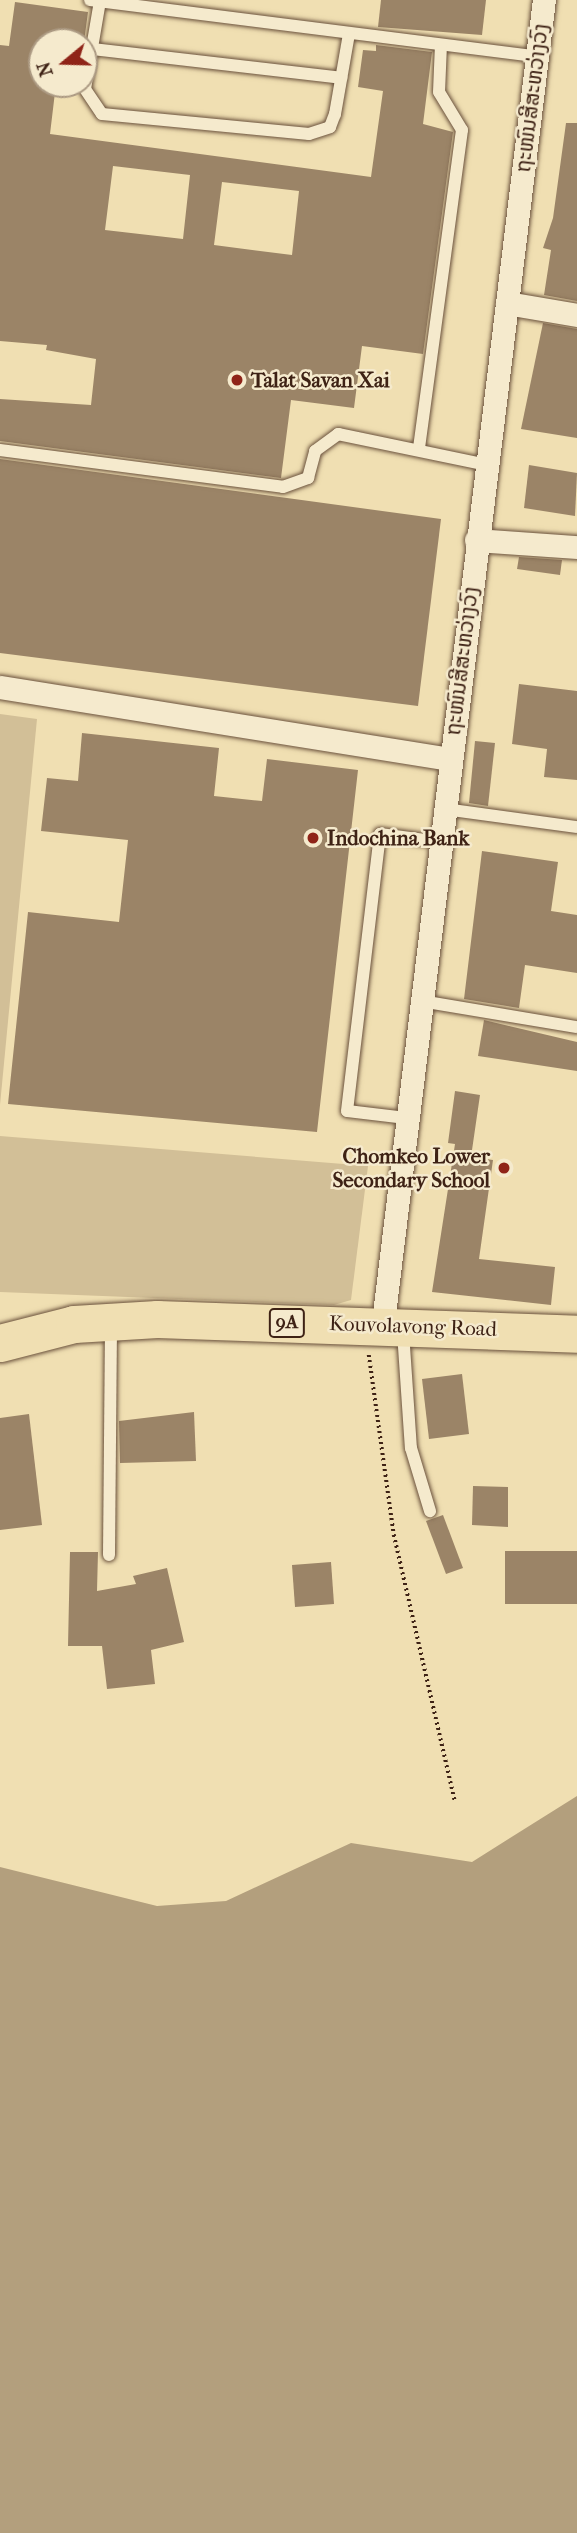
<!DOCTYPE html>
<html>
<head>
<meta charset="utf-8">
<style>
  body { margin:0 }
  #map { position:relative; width:577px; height:2533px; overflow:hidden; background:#f0dfb2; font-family:"IM FELL French Canon","Noto Sans Lao",serif }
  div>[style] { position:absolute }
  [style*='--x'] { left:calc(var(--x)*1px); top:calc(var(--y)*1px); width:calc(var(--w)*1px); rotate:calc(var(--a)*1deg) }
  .green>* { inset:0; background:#d2bf97 }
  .water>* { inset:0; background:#b39f7d }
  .building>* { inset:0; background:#9b8467 }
  .path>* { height:3.5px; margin-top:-1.75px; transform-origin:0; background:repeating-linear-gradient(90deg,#3e2215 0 2px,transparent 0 5.5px) }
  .roads { filter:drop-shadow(0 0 2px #6a513c) drop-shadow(0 0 2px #6a513c) }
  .service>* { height:12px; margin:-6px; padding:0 6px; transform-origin:6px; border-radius:6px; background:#f5eacd }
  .minor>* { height:23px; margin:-11.5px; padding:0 11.5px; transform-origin:11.5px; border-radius:11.5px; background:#f5eacd }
  .primary>* { height:37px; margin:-18.5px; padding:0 18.5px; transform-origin:18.5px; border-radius:18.5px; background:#f0dfb2 }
  .dots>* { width:19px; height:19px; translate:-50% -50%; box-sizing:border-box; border:4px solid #f5eacd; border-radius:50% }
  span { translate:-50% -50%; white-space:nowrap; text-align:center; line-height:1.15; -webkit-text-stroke:5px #f5eacd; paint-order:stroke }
  .shield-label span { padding:2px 5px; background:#f5eacd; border:2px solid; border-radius:5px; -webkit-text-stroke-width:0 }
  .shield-label { font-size:19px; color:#3e2215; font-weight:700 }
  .street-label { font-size:21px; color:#3e2215 }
  .poi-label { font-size:21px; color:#3e2215; font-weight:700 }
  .left { translate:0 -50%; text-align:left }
  .right { translate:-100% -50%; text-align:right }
  .north { position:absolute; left:28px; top:28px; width:70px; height:70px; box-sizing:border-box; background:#f5eacd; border:2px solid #ac9a83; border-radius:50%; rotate:251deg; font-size:19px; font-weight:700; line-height:28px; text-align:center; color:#3e2215 }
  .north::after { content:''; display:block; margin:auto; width:24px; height:32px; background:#8f2418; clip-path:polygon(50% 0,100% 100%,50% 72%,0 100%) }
</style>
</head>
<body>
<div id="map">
  <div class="green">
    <div style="clip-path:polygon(0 714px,37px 719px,0 1105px)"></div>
    <div style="clip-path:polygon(0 1136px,368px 1166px,351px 1300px,334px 1305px,0 1292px)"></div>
  </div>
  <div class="water">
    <div style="clip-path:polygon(577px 1796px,577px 2533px,0 2533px,0 1867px,157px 1906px,226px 1901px,351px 1843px,472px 1862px)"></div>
  </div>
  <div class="building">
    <div style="clip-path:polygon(381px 0,486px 0,482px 35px,378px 27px)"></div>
    <div style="clip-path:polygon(evenodd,15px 2px,88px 12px,84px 42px,42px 42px,42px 84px,56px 84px,50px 134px,371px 177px,383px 91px,358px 87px,363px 50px,376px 51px,376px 45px,432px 52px,423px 124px,453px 132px,423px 354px,362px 346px,354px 408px,291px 400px,281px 478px,0 441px,0 399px,91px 405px,96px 359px,46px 350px,47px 345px,0 341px,0 45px,9px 46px,15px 2px,113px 166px,190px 175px,183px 239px,105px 230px,113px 166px,15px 2px,222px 182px,299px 191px,292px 255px,214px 245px,222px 182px)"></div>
    <div style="clip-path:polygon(566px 123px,577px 123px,577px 301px,544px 295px,551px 250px,543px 248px,553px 218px)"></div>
    <div style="clip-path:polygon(543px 323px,577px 329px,577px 438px,521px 429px)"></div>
    <div style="clip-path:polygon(0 459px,441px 519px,418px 706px,0 653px)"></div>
    <div style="clip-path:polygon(529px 465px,577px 473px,575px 516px,524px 508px)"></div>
    <div style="clip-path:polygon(519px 557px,562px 560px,560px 575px,517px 569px)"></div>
    <div style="clip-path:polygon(519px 684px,577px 691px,577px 780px,544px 777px,547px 749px,512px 744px)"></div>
    <div style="clip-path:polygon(82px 733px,219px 748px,214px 796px,262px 801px,267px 759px,358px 770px,317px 1132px,8px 1104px,28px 912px,119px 922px,128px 840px,41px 831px,47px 778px,78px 781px)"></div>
    <div style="clip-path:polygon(475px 741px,495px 743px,488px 806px,469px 803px)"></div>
    <div style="clip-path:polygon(482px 851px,558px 862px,551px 911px,577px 915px,577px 973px,525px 965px,519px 1008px,464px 999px)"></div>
    <div style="clip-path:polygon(484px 1020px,577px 1042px,577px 1071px,478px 1056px)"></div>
    <div style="clip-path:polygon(455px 1091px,480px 1095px,471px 1157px,493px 1160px,479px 1259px,555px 1267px,551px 1305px,432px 1292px,455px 1144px,448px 1143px)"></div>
    <div style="clip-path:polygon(462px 1374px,469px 1434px,429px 1439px,422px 1379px)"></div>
    <div style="clip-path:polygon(194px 1412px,196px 1461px,120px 1463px,119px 1421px)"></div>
    <div style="clip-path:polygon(29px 1414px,42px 1525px,0 1530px,0 1418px)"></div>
    <div style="clip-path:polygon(473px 1486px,508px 1487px,508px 1527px,472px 1525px)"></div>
    <div style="clip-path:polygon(443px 1515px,463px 1568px,446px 1574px,426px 1521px)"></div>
    <div style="clip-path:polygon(505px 1551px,577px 1551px,577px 1604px,505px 1604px)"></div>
    <div style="clip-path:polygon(70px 1552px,98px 1552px,97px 1591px,136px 1584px,133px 1576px,167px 1568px,184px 1642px,151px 1650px,155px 1684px,107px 1689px,102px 1646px,68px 1646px)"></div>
    <div style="clip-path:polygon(331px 1562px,334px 1604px,295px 1607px,292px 1565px)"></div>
  </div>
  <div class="path">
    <div style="--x:369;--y:1355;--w:182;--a:82.1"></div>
    <div style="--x:394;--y:1535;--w:274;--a:77.1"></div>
  </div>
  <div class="roads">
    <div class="service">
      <div style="--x:90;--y:0;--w:450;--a:7.2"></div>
      <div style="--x:100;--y:1;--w:89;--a:99.7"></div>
      <div style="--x:85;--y:89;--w:30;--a:56"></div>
      <div style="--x:102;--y:114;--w:208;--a:5.5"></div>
      <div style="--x:309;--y:134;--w:22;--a:-18"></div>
      <div style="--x:330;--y:127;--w:14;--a:-69"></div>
      <div style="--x:335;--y:114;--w:81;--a:-80.1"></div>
      <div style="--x:92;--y:49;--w:251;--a:6.6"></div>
      <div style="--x:419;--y:448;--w:321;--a:-82.3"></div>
      <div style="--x:462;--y:130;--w:44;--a:-121.2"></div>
      <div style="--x:439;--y:92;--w:47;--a:-87.6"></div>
      <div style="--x:0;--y:450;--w:285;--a:7.4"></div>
      <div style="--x:283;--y:487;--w:27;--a:-20"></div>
      <div style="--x:308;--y:478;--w:28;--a:-75"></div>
      <div style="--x:315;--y:451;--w:29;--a:-36"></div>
      <div style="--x:338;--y:434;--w:153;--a:11.7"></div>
      <div style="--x:445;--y:809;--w:133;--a:7.8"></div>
      <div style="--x:421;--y:1001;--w:158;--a:9.5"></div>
      <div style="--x:406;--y:1118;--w:59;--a:-173.2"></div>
      <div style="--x:347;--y:1111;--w:279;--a:-83.2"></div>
      <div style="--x:380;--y:834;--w:62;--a:7.5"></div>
      <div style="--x:403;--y:1332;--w:116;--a:86.1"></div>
      <div style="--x:411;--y:1448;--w:66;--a:73.2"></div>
      <div style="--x:109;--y:1555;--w:231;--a:-89.5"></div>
    </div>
    <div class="minor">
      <div style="--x:507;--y:303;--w:71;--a:9.7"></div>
      <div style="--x:476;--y:540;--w:101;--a:4"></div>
      <div style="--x:0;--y:687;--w:456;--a:9.1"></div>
      <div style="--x:383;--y:1322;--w:1332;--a:-83.06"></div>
    </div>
    <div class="primary">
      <div style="--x:0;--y:1343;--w:76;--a:-14.4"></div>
      <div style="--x:74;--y:1324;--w:83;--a:-3.4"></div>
      <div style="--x:157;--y:1319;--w:420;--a:2"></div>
    </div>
  </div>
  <div class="dots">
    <div style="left:237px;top:380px;background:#8f2418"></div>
    <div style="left:313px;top:838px;background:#8f2418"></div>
    <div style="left:504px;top:1168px;background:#8f2418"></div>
  </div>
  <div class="shield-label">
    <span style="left:287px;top:1323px">9A</span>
  </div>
  <div class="street-label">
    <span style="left:532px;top:98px;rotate:-83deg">ຖະໜົນສີສະຫວ່າງວົງ</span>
    <span style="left:462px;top:661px;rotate:-83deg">ຖະໜົນສີສະຫວ່າງວົງ</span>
    <span style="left:413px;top:1326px;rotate:2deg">Kouvolavong Road</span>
  </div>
  <div class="poi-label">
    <span class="left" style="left:251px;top:380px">Talat Savan Xai</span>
    <span class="left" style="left:327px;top:838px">Indochina Bank</span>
    <span class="right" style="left:490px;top:1168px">Chomkeo Lower<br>Secondary School</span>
  </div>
  <div class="north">N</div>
</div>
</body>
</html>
